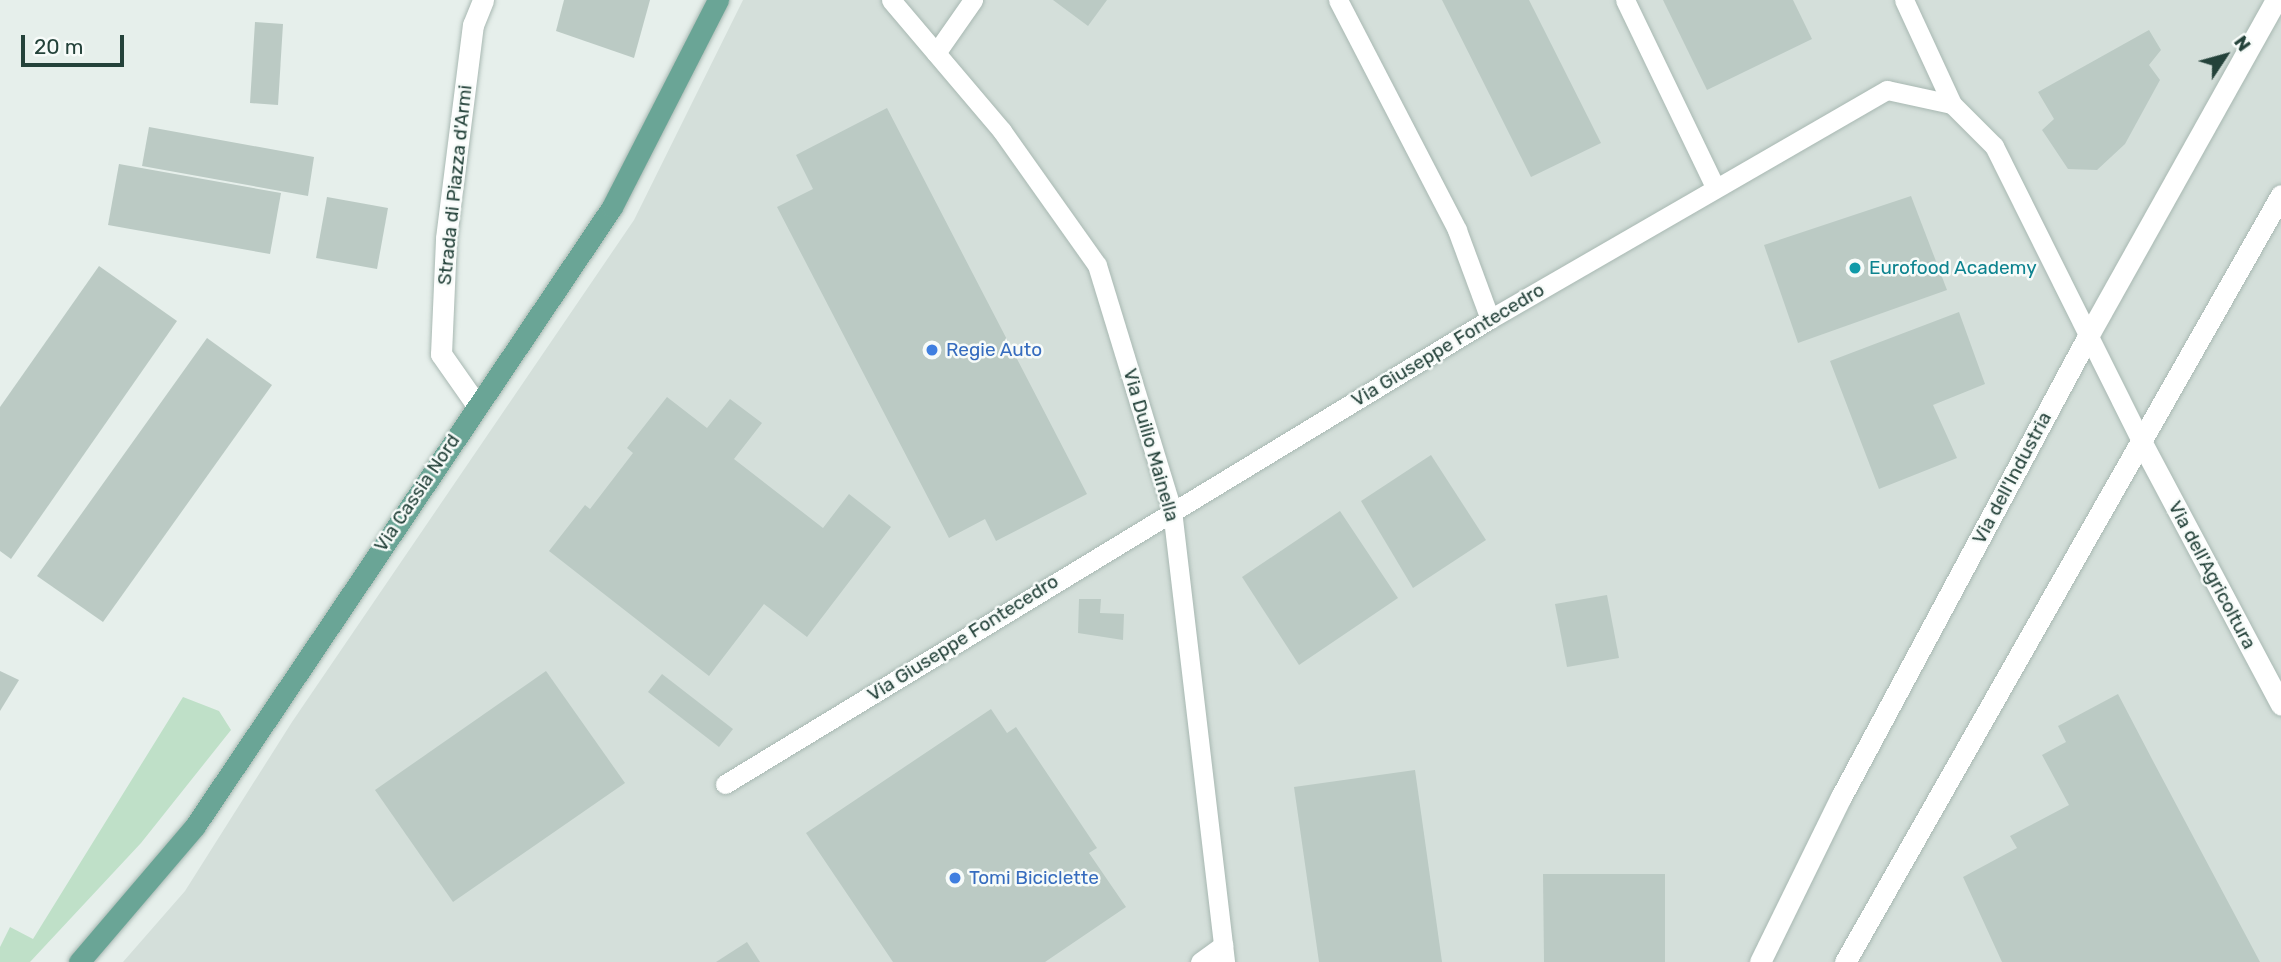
<!DOCTYPE html>
<html>
<head>
<meta charset="utf-8">
<style>
  body { margin:0 }
  #map { position:relative; width:2281px; height:962px; overflow:hidden; background:#e6efeb; font-family:Rubik,sans-serif }
  div>[style] { position:absolute }
  [style*='--x'] { left:calc(var(--x)*1px); top:calc(var(--y)*1px); width:calc(var(--w)*1px); rotate:calc(var(--a)*1deg) }
  .built>* { inset:0; background:#d4dfda }
  .green>* { inset:0; background:#bfe0c8 }
  .building>* { inset:0; background:#bbcac4 }
  .roads { filter:drop-shadow(0 0 2px #a8b8b2) drop-shadow(0 0 2px #a8b8b2) }
  .lane>* { height:19px; margin:-9.5px; padding:0 9.5px; transform-origin:9.5px; border-radius:9.5px; background:#fff }
  .street>* { height:21px; margin:-10.5px; padding:0 10.5px; transform-origin:10.5px; border-radius:10.5px; background:#fff }
  .primary>* { height:21px; margin:-10.5px; padding:0 10.5px; transform-origin:10.5px; border-radius:10.5px; background:#6aa596 }
  .dots>* { width:19px; height:19px; translate:-50% -50%; box-sizing:border-box; border:4px solid #f7fbf9; border-radius:50% }
  span { translate:-50% -50%; white-space:nowrap; text-align:center; line-height:1.15; -webkit-text-stroke:5px #f7fbf9; paint-order:stroke }
  .street-label { font-size:19px; color:#24423a }
  .culture-label { font-size:19px; color:#0d838f }
  .left { translate:0 -50%; text-align:left }
  .shop-label { font-size:19px; color:#366cbe }
  .north { position:absolute; left:2190px; top:21px; width:70px; height:70px; -webkit-text-stroke:5px #f7fbf9; paint-order:stroke; rotate:54deg; font-size:19px; font-weight:700; line-height:28px; text-align:center; color:#24423a }
  .north::after { content:''; display:block; margin:auto; width:24px; height:32px; background:#24423a; clip-path:polygon(50% 0,100% 100%,50% 72%,0 100%) }
  .scale { position:absolute; left:21px; top:35px; width:103px; height:32px; box-sizing:border-box; border:4px solid #24423a; border-top:0; padding-left:9px; font-size:21px; line-height:24px; white-space:nowrap; color:#24423a; -webkit-text-stroke:5px #f7fbf9; paint-order:stroke }
</style>
</head>
<body>
<div id="map">
  <div class="built">
    <div style="clip-path:polygon(743px 0,2281px 0,2281px 962px,123px 962px,185px 891px,292px 722px,634px 220px)"></div>
  </div>
  <div class="green">
    <div style="clip-path:polygon(183px 697px,219px 711px,231px 730px,141px 843px,30px 962px,0 962px,0 947px,10px 927px,33px 939px)"></div>
  </div>
  <div class="building">
    <div style="clip-path:polygon(564px 0,650px 0,634px 58px,556px 31px)"></div>
    <div style="clip-path:polygon(1053px 0,1107px 0,1088px 26px)"></div>
    <div style="clip-path:polygon(1442px 0,1529px 0,1601px 143px,1531px 177px)"></div>
    <div style="clip-path:polygon(1663px 0,1793px 0,1812px 39px,1707px 90px)"></div>
    <div style="clip-path:polygon(255px 22px,283px 24px,278px 105px,250px 103px)"></div>
    <div style="clip-path:polygon(2149px 30px,2161px 50px,2149px 65px,2160px 80px,2125px 144px,2097px 170px,2068px 169px,2042px 130px,2054px 119px,2038px 92px)"></div>
    <div style="clip-path:polygon(887px 108px,1087px 494px,996px 541px,985px 519px,949px 538px,777px 207px,813px 189px,796px 155px)"></div>
    <div style="clip-path:polygon(149px 127px,314px 157px,308px 196px,142px 166px)"></div>
    <div style="clip-path:polygon(119px 164px,281px 193px,270px 254px,108px 225px)"></div>
    <div style="clip-path:polygon(1911px 196px,1947px 290px,1798px 343px,1764px 245px)"></div>
    <div style="clip-path:polygon(327px 197px,388px 208px,377px 269px,316px 258px)"></div>
    <div style="clip-path:polygon(99px 266px,177px 321px,11px 559px,0 551px,0 407px)"></div>
    <div style="clip-path:polygon(1959px 312px,1985px 384px,1933px 405px,1957px 458px,1879px 489px,1830px 361px)"></div>
    <div style="clip-path:polygon(207px 338px,272px 385px,103px 622px,37px 576px)"></div>
    <div style="clip-path:polygon(667px 397px,707px 428px,730px 399px,762px 423px,734px 459px,823px 528px,849px 494px,891px 527px,807px 637px,764px 604px,709px 676px,549px 551px,585px 505px,590px 509px,633px 453px,627px 448px)"></div>
    <div style="clip-path:polygon(1431px 455px,1486px 540px,1413px 588px,1361px 501px)"></div>
    <div style="clip-path:polygon(1340px 511px,1398px 598px,1299px 665px,1242px 577px)"></div>
    <div style="clip-path:polygon(1607px 595px,1619px 658px,1567px 667px,1555px 604px)"></div>
    <div style="clip-path:polygon(1079px 599px,1101px 599px,1100px 613px,1124px 614px,1123px 640px,1078px 633px)"></div>
    <div style="clip-path:polygon(0 671px,19px 680px,0 711px)"></div>
    <div style="clip-path:polygon(546px 671px,625px 783px,453px 902px,375px 790px)"></div>
    <div style="clip-path:polygon(662px 674px,733px 729px,719px 747px,648px 692px)"></div>
    <div style="clip-path:polygon(2118px 694px,2153px 761px,2260px 962px,2002px 962px,1963px 877px,2017px 848px,2010px 836px,2069px 805px,2042px 755px,2066px 742px,2058px 726px)"></div>
    <div style="clip-path:polygon(991px 709px,1007px 733px,1016px 727px,1097px 848px,1089px 853px,1126px 907px,1045px 962px,893px 962px,806px 833px)"></div>
    <div style="clip-path:polygon(1415px 770px,1442px 962px,1319px 962px,1294px 787px)"></div>
    <div style="clip-path:polygon(1543px 874px,1665px 874px,1665px 962px,1544px 962px)"></div>
    <div style="clip-path:polygon(747px 942px,760px 962px,716px 962px)"></div>
  </div>
  <div class="roads">
    <div class="lane">
      <div style="--x:891;--y:0;--w:172;--a:49.7"></div>
      <div style="--x:1002;--y:131;--w:164;--a:54.7"></div>
      <div style="--x:1097;--y:265;--w:256;--a:73"></div>
      <div style="--x:1172;--y:510;--w:455;--a:83.3"></div>
      <div style="--x:1338;--y:0;--w:259;--a:62.6"></div>
      <div style="--x:1457;--y:230;--w:95;--a:69.7"></div>
      <div style="--x:1625;--y:0;--w:208;--a:64.3"></div>
      <div style="--x:1904;--y:0;--w:115;--a:65.2"></div>
      <div style="--x:936;--y:53;--w:65;--a:-55.1"></div>
      <div style="--x:725;--y:784;--w:895;--a:-31.29"></div>
      <div style="--x:1490;--y:319;--w:458;--a:-30"></div>
      <div style="--x:1887;--y:90;--w:66;--a:12.2"></div>
      <div style="--x:1952;--y:104;--w:59;--a:45"></div>
      <div style="--x:1994;--y:146;--w:334;--a:63.5"></div>
      <div style="--x:1200;--y:962;--w:29;--a:-36"></div>
    </div>
    <div class="street">
      <div style="--x:476;--y:404;--w:61;--a:-125"></div>
      <div style="--x:441;--y:354;--w:116;--a:-87.5"></div>
      <div style="--x:446;--y:238;--w:215;--a:-82.8"></div>
      <div style="--x:473;--y:25;--w:27;--a:-68"></div>
      <div style="--x:2143;--y:445;--w:294;--a:62"></div>
      <div style="--x:1760;--y:962;--w:184;--a:-63.9"></div>
      <div style="--x:1841;--y:797;--w:521;--a:-61.81"></div>
      <div style="--x:2087;--y:338;--w:387;--a:-60.8"></div>
      <div style="--x:1845;--y:962;--w:882;--a:-60.38"></div>
    </div>
    <div class="primary">
      <div style="--x:79;--y:962;--w:179;--a:-49.5"></div>
      <div style="--x:195;--y:826;--w:746;--a:-56.03"></div>
      <div style="--x:612;--y:207;--w:233;--a:-62.9"></div>
    </div>
  </div>
  <div class="dots">
    <div style="left:1855px;top:268px;background:#0f9aa8"></div>
    <div style="left:932px;top:350px;background:#3f7fe0"></div>
    <div style="left:955px;top:878px;background:#3f7fe0"></div>
  </div>
  <div class="street-label">
    <span style="left:455px;top:185px;rotate:-84deg">Strada di Piazza d'Armi</span>
    <span style="left:1448px;top:345px;rotate:-31deg">Via Giuseppe Fontecedro</span>
    <span style="left:1151px;top:445px;rotate:74deg">Via Duilio Mainella</span>
    <span style="left:2012px;top:478px;rotate:-62deg">Via dell'Industria</span>
    <span style="left:417px;top:493px;rotate:-56deg">Via Cassia Nord</span>
    <span style="left:2212px;top:575px;rotate:62deg">Via dell'Agricoltura</span>
    <span style="left:963px;top:638px;rotate:-32deg">Via Giuseppe Fontecedro</span>
  </div>
  <div class="culture-label">
    <span class="left" style="left:1869px;top:268px">Eurofood Academy</span>
  </div>
  <div class="shop-label">
    <span class="left" style="left:946px;top:350px">Regie Auto</span>
    <span class="left" style="left:969px;top:878px">Tomi Biciclette</span>
  </div>
  <div class="north">N</div>
  <div class="scale">20 m</div>
</div>
</body>
</html>
